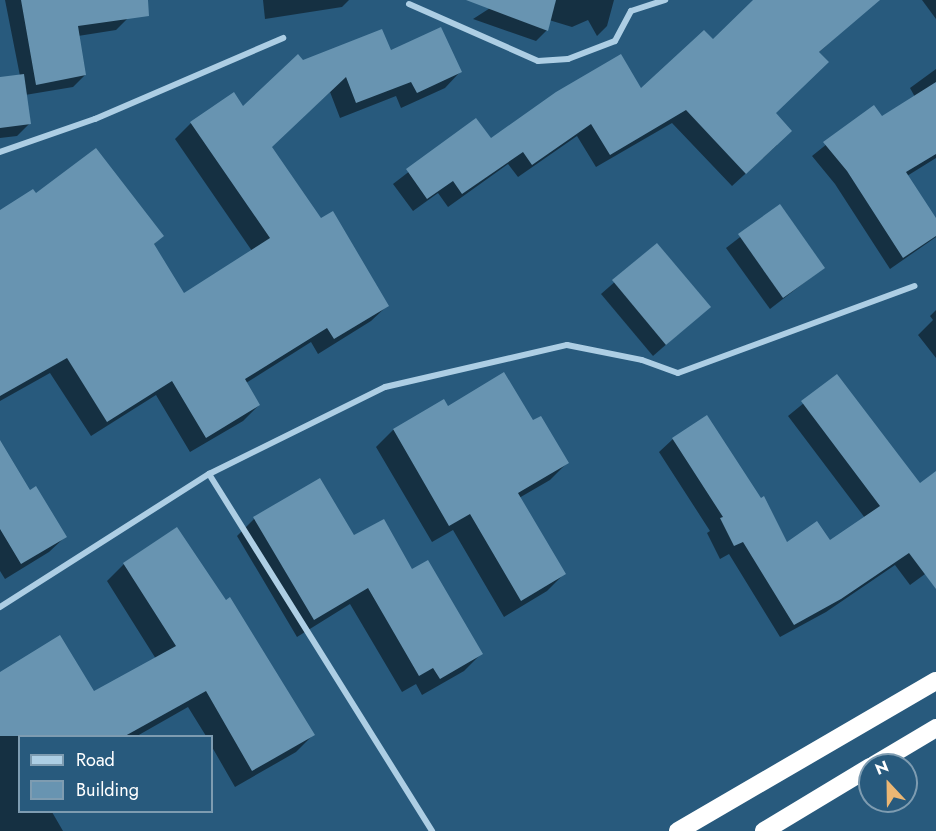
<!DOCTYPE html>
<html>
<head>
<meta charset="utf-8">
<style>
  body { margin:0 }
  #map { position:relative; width:936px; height:831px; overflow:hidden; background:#285a7d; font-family:Jost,sans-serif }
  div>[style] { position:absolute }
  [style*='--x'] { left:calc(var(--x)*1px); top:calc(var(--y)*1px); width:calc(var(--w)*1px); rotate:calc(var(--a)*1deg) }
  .shadow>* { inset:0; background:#0007 }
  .building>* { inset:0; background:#6894b1 }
  .street>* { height:6px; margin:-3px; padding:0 3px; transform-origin:3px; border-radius:3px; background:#adcee4 }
  .highway>* { height:18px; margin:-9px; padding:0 9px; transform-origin:9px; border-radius:9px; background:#fff }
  span { translate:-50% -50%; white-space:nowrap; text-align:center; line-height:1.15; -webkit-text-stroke:4.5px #285a7d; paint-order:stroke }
  .legend { position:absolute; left:18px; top:735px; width:195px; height:78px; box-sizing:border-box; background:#285a7d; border:2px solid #7e9cb1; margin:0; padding:8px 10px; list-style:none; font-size:18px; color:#fff }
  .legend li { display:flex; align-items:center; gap:12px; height:30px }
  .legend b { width:30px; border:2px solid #7e9cb1 }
  .north { position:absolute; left:858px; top:753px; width:60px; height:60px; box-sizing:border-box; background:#285a7d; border:2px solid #7e9cb1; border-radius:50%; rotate:338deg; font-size:16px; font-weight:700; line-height:24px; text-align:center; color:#fff }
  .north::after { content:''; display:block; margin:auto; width:21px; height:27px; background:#ecb774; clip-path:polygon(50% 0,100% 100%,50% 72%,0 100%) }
</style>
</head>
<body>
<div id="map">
  <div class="shadow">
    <div style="clip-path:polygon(5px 0,125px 0,128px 18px,116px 30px,78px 36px,85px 75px,73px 87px,25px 95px,30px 123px,17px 136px,0 138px,0 79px,20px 76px)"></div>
    <div style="clip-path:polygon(263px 0,349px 0,342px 7px,265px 19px)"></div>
    <div style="clip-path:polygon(496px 0,614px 0,607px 26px,597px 36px,588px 20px,572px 27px,549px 20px,547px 30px,536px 41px,473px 19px,501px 1px)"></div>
    <div style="clip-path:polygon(756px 0,853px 0,863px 13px,818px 53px,774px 114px,777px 145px,732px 186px,672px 123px,596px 167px,577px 136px,518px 177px,508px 164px,448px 207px,438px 193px,413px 211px,393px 184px,476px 120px,491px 140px,641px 90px,712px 42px)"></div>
    <div style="clip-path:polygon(922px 0,936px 0,936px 19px)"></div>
    <div style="clip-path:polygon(390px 52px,460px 72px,445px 88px,401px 108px,396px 96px,340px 118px,330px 92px,270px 147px,320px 220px,387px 306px,371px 321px,318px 354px,311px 342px,246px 383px,259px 405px,243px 421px,190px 452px,156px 395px,91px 436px,50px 373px,0 401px,0 212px,36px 195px,162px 236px,153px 245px,184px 295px,252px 251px,175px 139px,191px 123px,243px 108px,302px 62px)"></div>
    <div style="clip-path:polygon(936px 69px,936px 158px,907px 176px,936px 221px,936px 237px,890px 269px,835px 184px,812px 156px,873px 107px,882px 118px,915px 97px,910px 88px)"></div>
    <div style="clip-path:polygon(780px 206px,823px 268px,770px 309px,726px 248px)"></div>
    <div style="clip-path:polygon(657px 245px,709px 307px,653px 356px,601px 294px)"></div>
    <div style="clip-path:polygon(936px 310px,936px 358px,918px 335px,933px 320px,930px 316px)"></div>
    <div style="clip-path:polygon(837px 376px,919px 485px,936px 473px,936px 566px,910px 585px,895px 565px,826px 612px,780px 637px,729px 554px,720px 559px,707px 533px,710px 531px,659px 452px,673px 439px,786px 545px,830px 543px,865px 518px,788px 416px)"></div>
    <div style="clip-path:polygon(444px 401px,448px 408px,533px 422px,567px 463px,550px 480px,519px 498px,564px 574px,547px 591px,504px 617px,453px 530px,432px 542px,376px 447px,393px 430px)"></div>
    <div style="clip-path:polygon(0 443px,29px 492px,65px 537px,49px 552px,5px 579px,0 571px)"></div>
    <div style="clip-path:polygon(254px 519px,353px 537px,481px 654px,464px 671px,422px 695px,416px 684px,402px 692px,350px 604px,297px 637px,237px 536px)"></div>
    <div style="clip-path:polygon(124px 564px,313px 735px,296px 752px,235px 787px,212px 747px,212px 736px,206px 736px,188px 707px,137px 736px,20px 736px,20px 812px,52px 812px,63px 831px,0 831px,0 673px,94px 693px,156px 659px,107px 581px)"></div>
  </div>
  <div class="building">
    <div style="clip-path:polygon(21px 0,148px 0,149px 16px,78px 26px,86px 75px,36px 85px)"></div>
    <div style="clip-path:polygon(466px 0,556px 0,548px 31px)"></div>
    <div style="clip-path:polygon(753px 0,880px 0,819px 52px,829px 62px,776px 113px,792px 131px,746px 174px,686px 110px,610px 155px,591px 124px,532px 165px,523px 152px,462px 194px,453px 181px,427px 199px,406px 169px,476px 118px,491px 138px,556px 92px,621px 54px,641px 88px,704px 30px,713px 39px)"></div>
    <div style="clip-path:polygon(441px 27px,462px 72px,417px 93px,411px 82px,356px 103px,346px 77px,272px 147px,321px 218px,333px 211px,389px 306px,334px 339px,327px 328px,245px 379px,260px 405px,206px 438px,172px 381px,107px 422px,67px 358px,0 396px,0 210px,33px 189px,36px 193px,96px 148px,164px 236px,154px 244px,184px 293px,270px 238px,190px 122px,234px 92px,243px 106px,298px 54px,303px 60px,382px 29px,391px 50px)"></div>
    <div style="clip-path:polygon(24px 74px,31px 124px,0 128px,0 77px)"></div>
    <div style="clip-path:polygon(936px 82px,936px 154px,906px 172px,936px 218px,936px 236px,903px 258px,847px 171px,823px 142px,874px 105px,882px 116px)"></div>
    <div style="clip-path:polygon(780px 204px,825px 268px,783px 298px,738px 234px)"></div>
    <div style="clip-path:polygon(657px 243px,711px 307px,666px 345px,612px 280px)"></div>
    <div style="clip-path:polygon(504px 372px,533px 420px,541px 416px,569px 463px,518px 493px,566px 574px,521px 601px,470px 514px,449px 526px,393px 429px,444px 399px,448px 406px)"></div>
    <div style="clip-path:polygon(837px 374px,920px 483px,936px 471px,936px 589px,909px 553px,841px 599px,794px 625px,743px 542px,734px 546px,720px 518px,723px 517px,672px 438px,707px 415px,761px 498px,764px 496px,787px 542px,817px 521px,830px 540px,880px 506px,801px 401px)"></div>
    <div style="clip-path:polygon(0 440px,30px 490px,36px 486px,67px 537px,21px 564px,0 529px)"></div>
    <div style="clip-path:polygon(320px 478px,354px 535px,384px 519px,412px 569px,428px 560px,483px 654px,440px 679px,433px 668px,419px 676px,368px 588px,314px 620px,253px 517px)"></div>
    <div style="clip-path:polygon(177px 527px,226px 600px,230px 597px,315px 735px,252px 771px,206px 691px,125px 736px,0 736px,0 672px,60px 635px,94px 691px,176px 646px,123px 563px)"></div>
  </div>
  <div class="street">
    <div style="--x:409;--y:4;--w:141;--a:23.8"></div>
    <div style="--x:538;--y:61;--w:30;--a:-4"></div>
    <div style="--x:568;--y:59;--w:50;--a:-21"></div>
    <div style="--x:615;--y:41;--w:34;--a:-62"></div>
    <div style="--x:631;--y:11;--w:36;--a:-18"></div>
    <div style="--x:0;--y:152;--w:101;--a:-19.2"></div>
    <div style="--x:95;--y:119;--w:205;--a:-23.3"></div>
    <div style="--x:209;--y:474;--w:421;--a:58"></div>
    <div style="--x:0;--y:607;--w:248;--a:-32.5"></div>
    <div style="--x:209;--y:474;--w:196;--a:-26.3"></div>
    <div style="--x:385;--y:387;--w:187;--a:-13"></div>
    <div style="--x:567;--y:345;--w:76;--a:11.3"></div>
    <div style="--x:642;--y:360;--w:38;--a:20"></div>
    <div style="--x:678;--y:373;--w:252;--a:-20.2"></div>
  </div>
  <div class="highway">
    <div style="--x:874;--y:765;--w:72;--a:-30.8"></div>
    <div style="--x:678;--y:831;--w:298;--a:-30.2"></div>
    <div style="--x:764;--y:831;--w:124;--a:-31.1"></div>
  </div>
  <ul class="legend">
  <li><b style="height:8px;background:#adcee4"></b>Road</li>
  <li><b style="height:16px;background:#6894b1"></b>Building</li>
  </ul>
  <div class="north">N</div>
</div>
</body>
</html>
